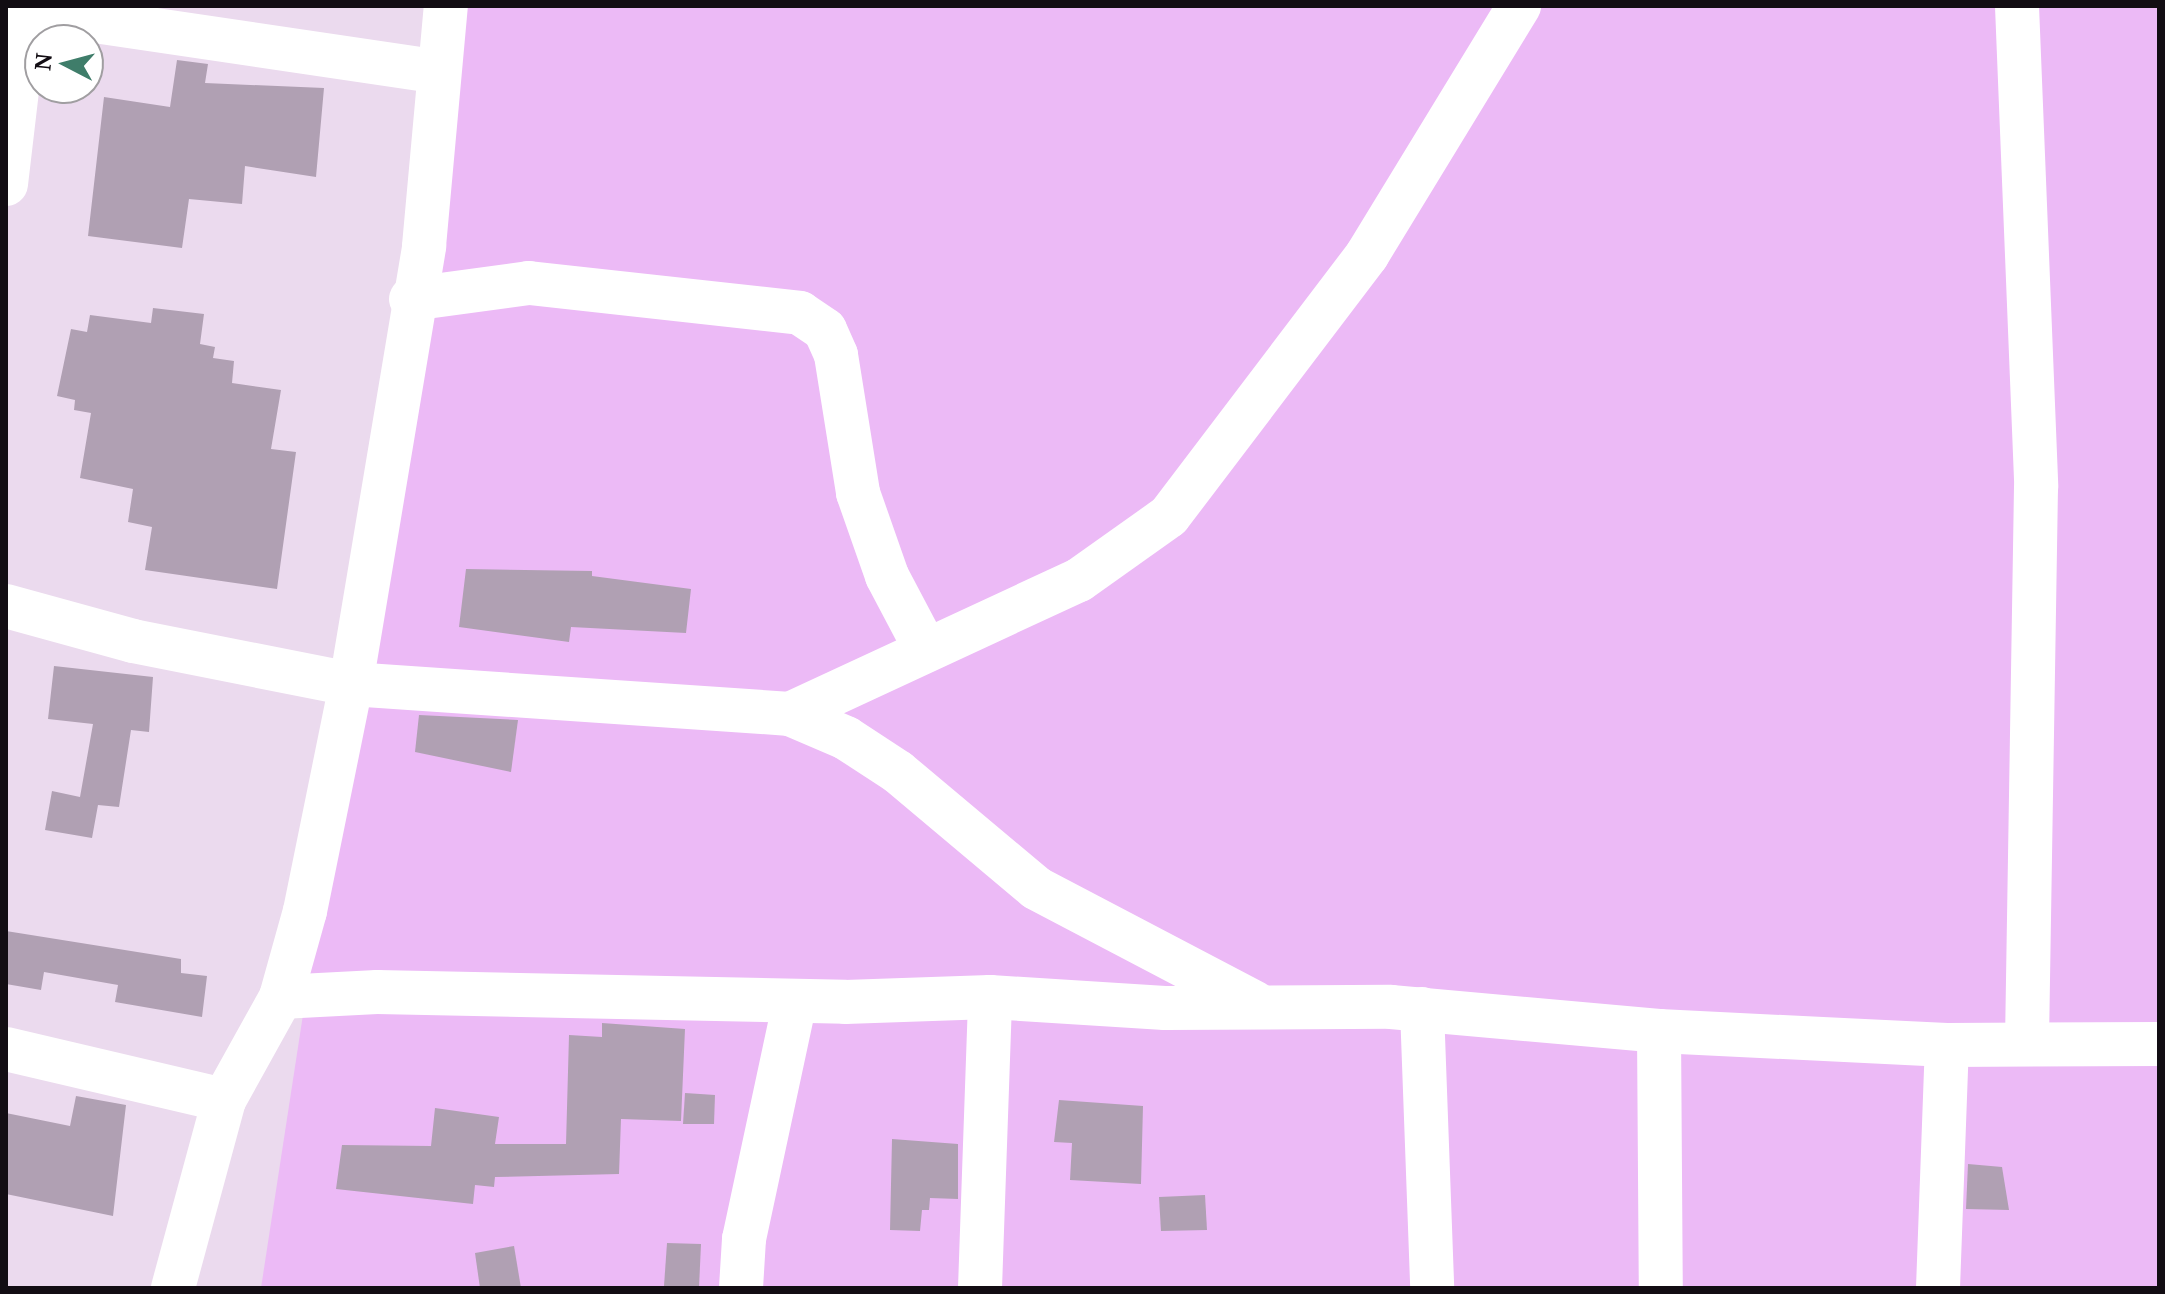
<!DOCTYPE html>
<html>
<head>
<meta charset="utf-8">
<style>
  body { margin:0 }
  #map { position:relative; width:2165px; height:1294px; overflow:hidden; background:#ebdaee; font-family:"Noto Serif",serif }
  div>[style] { position:absolute }
  [style*='--x'] { left:calc(var(--x)*1px); top:calc(var(--y)*1px); width:calc(var(--w)*1px); rotate:calc(var(--a)*1deg) }
  .green>* { inset:0; background:#ecbaf6 }
  .building>* { inset:0; background:#b0a0b3 }
  .street>* { height:44px; margin:-22px; padding:0 22px; transform-origin:22px; border-radius:22px; background:#fff }
  span { translate:-50% -50%; white-space:nowrap; text-align:center; line-height:1.15; -webkit-text-stroke:8px #fff; paint-order:stroke }
  .frame { position:absolute; inset:0; border:8px solid #120d13; pointer-events:none }
  .north { position:absolute; left:24px; top:24px; width:80px; height:80px; box-sizing:border-box; background:#fff; border:2px solid #a09ea1; border-radius:50%; rotate:276deg; font-size:22px; font-weight:700; line-height:32px; text-align:center; color:#120d13 }
  .north::after { content:''; display:block; margin:auto; width:28px; height:36px; background:#3f7d6a; clip-path:polygon(50% 0,100% 100%,50% 72%,0 100%) }
</style>
</head>
<body>
<div id="map">
  <div class="green">
    <div style="clip-path:polygon(458px 6px,2159px 6px,2159px 1288px,261px 1288px)"></div>
  </div>
  <div class="building">
    <div style="clip-path:polygon(177px 60px,208px 64px,205px 83px,324px 88px,316px 177px,245px 166px,242px 204px,189px 199px,182px 248px,88px 236px,104px 97px,170px 107px)"></div>
    <div style="clip-path:polygon(153px 308px,204px 314px,200px 344px,215px 347px,213px 358px,234px 361px,232px 383px,281px 390px,271px 449px,296px 452px,277px 589px,145px 570px,152px 527px,128px 522px,133px 489px,80px 478px,91px 413px,74px 410px,75px 400px,57px 396px,71px 329px,87px 332px,90px 315px,151px 323px)"></div>
    <div style="clip-path:polygon(466px 569px,592px 571px,592px 576px,691px 589px,686px 633px,571px 627px,569px 642px,459px 627px)"></div>
    <div style="clip-path:polygon(54px 666px,153px 677px,149px 732px,131px 730px,119px 807px,98px 805px,92px 838px,45px 830px,52px 791px,80px 797px,93px 724px,48px 719px)"></div>
    <div style="clip-path:polygon(419px 715px,518px 720px,511px 772px,415px 752px)"></div>
    <div style="clip-path:polygon(6px 931px,181px 959px,181px 973px,207px 976px,202px 1017px,115px 1002px,118px 985px,44px 972px,41px 990px,6px 984px)"></div>
    <div style="clip-path:polygon(602px 1023px,685px 1029px,681px 1121px,621px 1119px,619px 1174px,495px 1177px,494px 1187px,475px 1185px,473px 1204px,336px 1189px,342px 1145px,431px 1146px,435px 1108px,499px 1117px,495px 1144px,566px 1144px,569px 1035px,602px 1037px)"></div>
    <div style="clip-path:polygon(685px 1093px,715px 1095px,714px 1124px,683px 1124px)"></div>
    <div style="clip-path:polygon(76px 1096px,126px 1105px,113px 1216px,6px 1194px,6px 1113px,70px 1126px)"></div>
    <div style="clip-path:polygon(1059px 1100px,1143px 1106px,1141px 1184px,1070px 1180px,1072px 1143px,1054px 1142px)"></div>
    <div style="clip-path:polygon(892px 1139px,958px 1144px,958px 1199px,930px 1198px,929px 1210px,922px 1210px,920px 1231px,890px 1230px)"></div>
    <div style="clip-path:polygon(1968px 1164px,2002px 1167px,2009px 1210px,1966px 1209px)"></div>
    <div style="clip-path:polygon(1205px 1195px,1207px 1230px,1161px 1231px,1159px 1197px)"></div>
    <div style="clip-path:polygon(667px 1243px,701px 1244px,699px 1288px,664px 1286px)"></div>
    <div style="clip-path:polygon(514px 1246px,521px 1288px,480px 1288px,475px 1253px)"></div>
  </div>
  <div class="street">
    <div style="--x:2017;--y:6;--w:481;--a:87.7"></div>
    <div style="--x:2036;--y:487;--w:555;--a:90.93"></div>
    <div style="--x:27;--y:11;--w:416;--a:8.4"></div>
    <div style="--x:6;--y:184;--w:179;--a:-83.3"></div>
    <div style="--x:411;--y:299;--w:119;--a:-7.7"></div>
    <div style="--x:529;--y:283;--w:273;--a:6.3"></div>
    <div style="--x:800;--y:313;--w:30;--a:34"></div>
    <div style="--x:825;--y:330;--w:27;--a:66"></div>
    <div style="--x:836;--y:355;--w:140;--a:80.9"></div>
    <div style="--x:858;--y:493;--w:88;--a:70.7"></div>
    <div style="--x:887;--y:576;--w:84;--a:62.2"></div>
    <div style="--x:6;--y:606;--w:132;--a:15.4"></div>
    <div style="--x:133;--y:641;--w:222;--a:11.2"></div>
    <div style="--x:351;--y:684;--w:440;--a:3.9"></div>
    <div style="--x:790;--y:714;--w:61;--a:23.2"></div>
    <div style="--x:846;--y:738;--w:62;--a:33.2"></div>
    <div style="--x:898;--y:772;--w:180;--a:40"></div>
    <div style="--x:1036;--y:888;--w:247;--a:27.7"></div>
    <div style="--x:790;--y:714;--w:319;--a:-24.9"></div>
    <div style="--x:1079;--y:580;--w:110;--a:-35.4"></div>
    <div style="--x:1169;--y:516;--w:328;--a:-52.8"></div>
    <div style="--x:1367;--y:255;--w:292;--a:-58.6"></div>
    <div style="--x:281;--y:997;--w:96;--a:-3"></div>
    <div style="--x:377;--y:992;--w:468;--a:1.2"></div>
    <div style="--x:845;--y:1002;--w:145;--a:-2"></div>
    <div style="--x:990;--y:997;--w:175;--a:3.6"></div>
    <div style="--x:1165;--y:1008;--w:226;--a:-0.3"></div>
    <div style="--x:1391;--y:1007;--w:269;--a:5.1"></div>
    <div style="--x:1659;--y:1031;--w:288;--a:2.8"></div>
    <div style="--x:1947;--y:1045;--w:212;--a:-0.3"></div>
    <div style="--x:1422;--y:1009;--w:279;--a:87.9"></div>
    <div style="--x:1659;--y:1031;--w:257;--a:89.6"></div>
    <div style="--x:6;--y:1049;--w:224;--a:13.2"></div>
    <div style="--x:173;--y:1288;--w:195;--a:-74.8"></div>
    <div style="--x:224;--y:1100;--w:118;--a:-61"></div>
    <div style="--x:281;--y:997;--w:89;--a:-74.4"></div>
    <div style="--x:305;--y:911;--w:232;--a:-78.5"></div>
    <div style="--x:351;--y:684;--w:444;--a:-80.5"></div>
    <div style="--x:424;--y:246;--w:241;--a:-84.8"></div>
    <div style="--x:741;--y:1288;--w:49;--a:-86.5"></div>
    <div style="--x:744;--y:1239;--w:243;--a:-77.9"></div>
    <div style="--x:980;--y:1288;--w:291;--a:-88"></div>
    <div style="--x:1938;--y:1288;--w:243;--a:-87.9"></div>
  </div>
  <div class="frame"></div>
  <div class="north">N</div>
</div>
</body>
</html>
